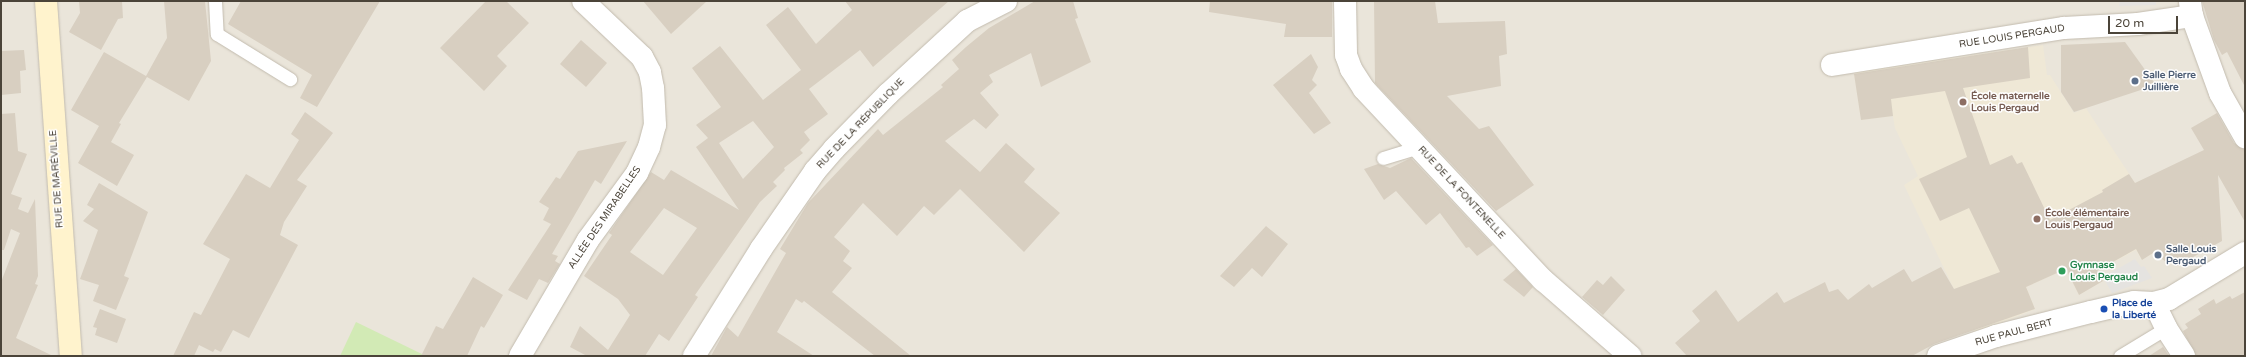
<!DOCTYPE html>
<html>
<head>
<meta charset="utf-8">
<style>
  body { margin:0 }
  #map { position:relative; width:2246px; height:357px; overflow:hidden; background:#f6f3ec; font-family:"Varela Round",sans-serif }
  div>[style] { position:absolute }
  [style*='--x'] { left:calc(var(--x)*1px); top:calc(var(--y)*1px); width:calc(var(--w)*1px); rotate:calc(var(--a)*1deg) }
  .residential>* { inset:0; background:#eae5da }
  .education>* { inset:0; background:#efe8d6 }
  .green>* { inset:0; background:#d2eab5 }
  .parking>* { inset:0; background:#e5e3e0 }
  .building>* { inset:0; background:#d8cfc1 }
  .roads { filter:drop-shadow(0 0 1px #c2bbae) drop-shadow(0 0 1px #c2bbae) }
  .lane>* { height:13px; margin:-6.5px; padding:0 6.5px; transform-origin:6.5px; border-radius:6.5px; background:#fff }
  .street>* { height:22px; margin:-11px; padding:0 11px; transform-origin:11px; border-radius:11px; background:#fff }
  .secondary>* { height:22px; margin:-11px; padding:0 11px; transform-origin:11px; border-radius:11px; background:#fff3cd }
  .dots>* { width:11px; height:11px; translate:-50% -50%; box-sizing:border-box; border:2px solid #fff; border-radius:50% }
  span { translate:-50% -50%; white-space:nowrap; text-align:center; line-height:1.15; -webkit-text-stroke:3px #fff; paint-order:stroke }
  .street-label { font-size:10px; color:#4b4439 }
  .service-label { font-size:10px; color:#4e5e75; font-weight:700 }
  .left { translate:0 -50%; text-align:left }
  .education-label { font-size:10px; color:#785e54; font-weight:700 }
  .leisure-label { font-size:10px; color:#27864d; font-weight:700 }
  .transit-label { font-size:10px; color:#164399; font-weight:700 }
  .frame { position:absolute; inset:0; border:2px solid #4b4439; pointer-events:none }
  .scale { position:absolute; left:2108px; top:16px; width:70px; height:18px; box-sizing:border-box; border:2px solid #4b4439; border-top:0; padding-left:5px; font-size:12px; line-height:14px; white-space:nowrap; color:#4b4439; -webkit-text-stroke:3px #fff; paint-order:stroke }
</style>
</head>
<body>
<div id="map">
  <div class="residential">
    <div style="clip-path:polygon(1px 1px,2245px 1px,2245px 356px,1px 356px)"></div>
  </div>
  <div class="education">
    <div style="clip-path:polygon(2043px 45px,2047px 75px,2050px 75px,2074px 113px,2086px 108px,2093px 119px,2139px 189px,2173px 258px,2165px 261px,2155px 252px,2142px 260px,2136px 250px,2097px 271px,2103px 281px,2079px 295px,2066px 269px,2026px 287px,2035px 309px,1975px 333px,1904px 185px,1918px 176px,1895px 128px,1893px 116px,1861px 120px,1854px 72px)"></div>
  </div>
  <div class="green">
    <div style="clip-path:polygon(356px 322px,426px 356px,340px 356px)"></div>
  </div>
  <div class="parking">
    <div style="clip-path:polygon(2120px 1px,2156px 1px,2156px 5px,2119px 6px)"></div>
    <div style="clip-path:polygon(2135px 259px,2141px 267px,2144px 266px,2152px 278px,2112px 293px,2103px 277px)"></div>
  </div>
  <div class="building">
    <div style="clip-path:polygon(79px 1px,122px 1px,123px 18px,118px 19px,101px 50px,69px 32px,80px 13px)"></div>
    <div style="clip-path:polygon(164px 1px,205px 1px,211px 61px,189px 101px,147px 77px,119px 123px,121px 124px,111px 142px,134px 155px,117px 186px,78px 163px,99px 126px,71px 110px,104px 52px,146px 76px,167px 38px)"></div>
    <div style="clip-path:polygon(241px 1px,380px 1px,317px 107px,300px 98px,312px 75px,228px 24px)"></div>
    <div style="clip-path:polygon(486px 1px,506px 1px,529px 23px,497px 56px,507px 66px,484px 91px,440px 48px)"></div>
    <div style="clip-path:polygon(643px 1px,707px 1px,671px 34px)"></div>
    <div style="clip-path:polygon(evenodd,845px 1px,949px 1px,873px 67px,860px 50px,809px 89px,828px 114px,804px 132px,810px 140px,800px 150px,803px 153px,784px 168px,785px 170px,773px 182px,777px 186px,760px 202px,695px 295px,698px 297px,669px 341px,659px 334px,645px 356px,587px 356px,570px 347px,580px 326px,608px 350px,630px 315px,618px 299px,584px 276px,612px 235px,609px 233px,651px 172px,664px 180px,671px 170px,739px 210px,696px 147px,708px 138px,696px 125px,721px 107px,692px 68px,720px 46px,763px 100px,801px 70px,766px 25px,788px 7px,816px 44px,852px 10px,845px 1px,753px 121px,774px 147px,743px 179px,719px 143px,753px 121px,845px 1px,664px 208px,697px 228px,663px 275px,630px 252px,664px 208px)"></div>
    <div style="clip-path:polygon(1035px 1px,1073px 1px,1078px 18px,1075px 19px,1091px 62px,1041px 87px,1031px 53px,989px 75px,993px 82px,980px 93px,999px 115px,986px 129px,974px 119px,945px 141px,980px 172px,1006px 143px,1035px 169px,1024px 182px,1060px 213px,1044px 230px,1024px 252px,960px 189px,934px 215px,924px 206px,897px 236px,863px 203px,834px 237px,850px 251px,843px 261px,852px 268px,832px 292px,911px 356px,875px 356px,804px 301px,802px 303px,796px 299px,777px 332px,814px 356px,711px 356px,727px 327px,738px 337px,786px 253px,780px 249px,808px 203px,878px 129px,883px 135px,943px 87px,941px 85px,959px 69px,952px 60px,966px 47px,989px 28px)"></div>
    <div style="clip-path:polygon(1210px 1px,1332px 1px,1332px 37px,1284px 37px,1286px 24px,1209px 12px)"></div>
    <div style="clip-path:polygon(1374px 1px,1435px 1px,1438px 23px,1505px 21px,1507px 54px,1499px 56px,1501px 86px,1447px 96px,1479px 129px,1489px 126px,1534px 185px,1496px 211px,1375px 83px)"></div>
    <div style="clip-path:polygon(2202px 1px,2245px 1px,2245px 87px,2227px 52px,2222px 55px,2214px 40px)"></div>
    <div style="clip-path:polygon(581px 40px,607px 63px,586px 87px,560px 64px)"></div>
    <div style="clip-path:polygon(2125px 42px,2156px 85px,2074px 112px,2061px 92px,2061px 45px)"></div>
    <div style="clip-path:polygon(2028px 47px,2030px 78px,1963px 88px,1990px 165px,2012px 155px,2017px 164px,2022px 162px,2050px 220px,2103px 192px,2102px 190px,2129px 174px,2135px 183px,2204px 150px,2191px 128px,2217px 113px,2234px 143px,2245px 149px,2245px 222px,2218px 175px,2222px 241px,2177px 266px,2173px 258px,2165px 261px,2153px 253px,2142px 260px,2136px 249px,2097px 271px,2103px 281px,2079px 295px,2066px 269px,2026px 287px,2035px 309px,1934px 344px,1912px 356px,1687px 356px,1675px 343px,1700px 321px,1692px 311px,1716px 290px,1738px 322px,1777px 292px,1784px 303px,1825px 282px,1829px 292px,1838px 289px,1848px 300px,1869px 284px,1872px 288px,1904px 269px,1912px 282px,1941px 267px,1954px 289px,2000px 272px,1969px 208px,1940px 221px,1919px 179px,1967px 157px,1945px 91px,1891px 99px,1893px 116px,1861px 120px,1854px 74px)"></div>
    <div style="clip-path:polygon(24px 50px,26px 70px,20px 71px,21px 93px,1px 95px,1px 51px)"></div>
    <div style="clip-path:polygon(1311px 54px,1318px 67px,1312px 80px,1317px 85px,1309px 93px,1331px 123px,1314px 134px,1273px 85px)"></div>
    <div style="clip-path:polygon(305px 112px,333px 133px,297px 180px,307px 186px,284px 222px,280px 235px,298px 245px,249px 338px,233px 330px,221px 352px,215px 349px,213px 352px,199px 345px,194px 356px,173px 356px,194px 312px,201px 315px,230px 259px,203px 244px,246px 174px,270px 188px,299px 140px,291px 134px)"></div>
    <div style="clip-path:polygon(15px 113px,18px 151px,27px 154px,11px 194px,22px 198px,18px 209px,28px 213px,35px 199px,38px 276px,35px 284px,38px 285px,16px 338px,53px 356px,1px 356px,1px 282px,20px 233px,11px 229px,4px 250px,1px 250px,1px 114px)"></div>
    <div style="clip-path:polygon(627px 141px,601px 184px,595px 180px,552px 254px,558px 256px,555px 261px,560px 264px,548px 283px,539px 279px,527px 300px,508px 290px,551px 224px,543px 220px,549px 208px,539px 202px,556px 177px,560px 179px,578px 151px)"></div>
    <div style="clip-path:polygon(1411px 158px,1493px 245px,1477px 256px,1469px 247px,1466px 248px,1440px 213px,1426px 225px,1396px 191px,1384px 200px,1364px 169px,1378px 164px,1390px 168px)"></div>
    <div style="clip-path:polygon(99px 183px,148px 212px,124px 276px,129px 278px,116px 310px,93px 301px,99px 285px,80px 279px,98px 230px,83px 221px,94px 209px,87px 205px)"></div>
    <div style="clip-path:polygon(1266px 226px,1288px 244px,1262px 277px,1252px 268px,1234px 287px,1220px 276px)"></div>
    <div style="clip-path:polygon(1516px 269px,1533px 287px,1524px 297px,1503px 280px)"></div>
    <div style="clip-path:polygon(1611px 276px,1625px 290px,1603px 315px,1582px 297px,1597px 280px,1603px 285px)"></div>
    <div style="clip-path:polygon(473px 277px,503px 295px,484px 328px,481px 326px,467px 356px,421px 356px,436px 326px,443px 329px)"></div>
    <div style="clip-path:polygon(2245px 292px,2245px 356px,2196px 356px,2183px 331px,2188px 328px,2185px 324px,2201px 314px,2198px 309px,2214px 299px,2216px 304px,2230px 296px,2232px 299px)"></div>
    <div style="clip-path:polygon(100px 309px,126px 319px,117px 343px,95px 335px,97px 328px,93px 327px)"></div>
    <div style="clip-path:polygon(2163px 347px,2169px 356px,2149px 356px)"></div>
  </div>
  <div class="roads">
    <div class="lane">
      <div style="--x:215;--y:1;--w:33;--a:87"></div>
      <div style="--x:217;--y:34;--w:86;--a:31.7"></div>
      <div style="--x:1383;--y:158;--w:37;--a:-17"></div>
      <div style="--x:2120;--y:356;--w:54;--a:-31.3"></div>
    </div>
    <div class="street">
      <div style="--x:1345;--y:1;--w:54;--a:88.9"></div>
      <div style="--x:1346;--y:55;--w:15;--a:70"></div>
      <div style="--x:1351;--y:69;--w:24;--a:57"></div>
      <div style="--x:1364;--y:89;--w:262;--a:46.9"></div>
      <div style="--x:1543;--y:280;--w:116;--a:41.1"></div>
      <div style="--x:2190;--y:2;--w:14;--a:82"></div>
      <div style="--x:2192;--y:16;--w:82;--a:70"></div>
      <div style="--x:2220;--y:93;--w:51;--a:60.4"></div>
      <div style="--x:1832;--y:65;--w:235;--a:-9.1"></div>
      <div style="--x:2064;--y:28;--w:74;--a:-3.1"></div>
      <div style="--x:2138;--y:24;--w:55;--a:-8.4"></div>
      <div style="--x:2154;--y:303;--w:28;--a:64"></div>
      <div style="--x:2166;--y:328;--w:33;--a:57"></div>
      <div style="--x:520;--y:356;--w:134;--a:-59.6"></div>
      <div style="--x:588;--y:240;--w:83;--a:-53.8"></div>
      <div style="--x:637;--y:173;--w:29;--a:-65"></div>
      <div style="--x:649;--y:147;--w:23;--a:-75"></div>
      <div style="--x:655;--y:125;--w:37;--a:-93"></div>
      <div style="--x:653;--y:88;--w:16;--a:-101"></div>
      <div style="--x:650;--y:72;--w:17;--a:-118"></div>
      <div style="--x:642;--y:57;--w:81;--a:-136.5"></div>
      <div style="--x:694;--y:356;--w:126;--a:-57.9"></div>
      <div style="--x:761;--y:249;--w:95;--a:-55.3"></div>
      <div style="--x:815;--y:171;--w:29;--a:-49"></div>
      <div style="--x:834;--y:149;--w:77;--a:-45.5"></div>
      <div style="--x:888;--y:94;--w:108;--a:-42.7"></div>
      <div style="--x:967;--y:21;--w:44;--a:-27.1"></div>
      <div style="--x:1938;--y:356;--w:61;--a:-19"></div>
      <div style="--x:1996;--y:336;--w:98;--a:-14.2"></div>
      <div style="--x:2091;--y:312;--w:44;--a:-13.1"></div>
      <div style="--x:2134;--y:302;--w:20;--a:3"></div>
      <div style="--x:2154;--y:303;--w:16;--a:-15"></div>
      <div style="--x:2169;--y:299;--w:89;--a:-31.2"></div>
    </div>
    <div class="secondary">
      <div style="--x:46;--y:1;--w:356;--a:86"></div>
    </div>
  </div>
  <div class="dots">
    <div style="left:2135px;top:81px;background:#5c6f8a"></div>
    <div style="left:1963px;top:102px;background:#8d6e63"></div>
    <div style="left:2037px;top:219px;background:#8d6e63"></div>
    <div style="left:2158px;top:255px;background:#5c6f8a"></div>
    <div style="left:2062px;top:271px;background:#2e9e5b"></div>
    <div style="left:2104px;top:309px;background:#1a4fb4"></div>
  </div>
  <div class="street-label">
    <span style="left:2012px;top:37px;rotate:-9deg">RUE LOUIS PERGAUD</span>
    <span style="left:861px;top:124px;rotate:-46deg">RUE DE LA RÉPUBLIQUE</span>
    <span style="left:57px;top:179px;rotate:-94deg">RUE DE MARÉVILLE</span>
    <span style="left:1461px;top:193px;rotate:47deg">RUE DE LA FONTENELLE</span>
    <span style="left:605px;top:218px;rotate:-56deg">ALLÉE DES MIRABELLES</span>
    <span style="left:2014px;top:333px;rotate:-15deg">RUE PAUL BERT</span>
  </div>
  <div class="service-label">
    <span class="left" style="left:2143px;top:81px">Salle Pierre<br>Juillière</span>
    <span class="left" style="left:2166px;top:255px">Salle Louis<br>Pergaud</span>
  </div>
  <div class="education-label">
    <span class="left" style="left:1971px;top:102px">École maternelle<br>Louis Pergaud</span>
    <span class="left" style="left:2045px;top:219px">École élémentaire<br>Louis Pergaud</span>
  </div>
  <div class="leisure-label">
    <span class="left" style="left:2070px;top:271px">Gymnase<br>Louis Pergaud</span>
  </div>
  <div class="transit-label">
    <span class="left" style="left:2112px;top:309px">Place de<br>la Liberté</span>
  </div>
  <div class="frame"></div>
  <div class="scale">20 m</div>
</div>
</body>
</html>
